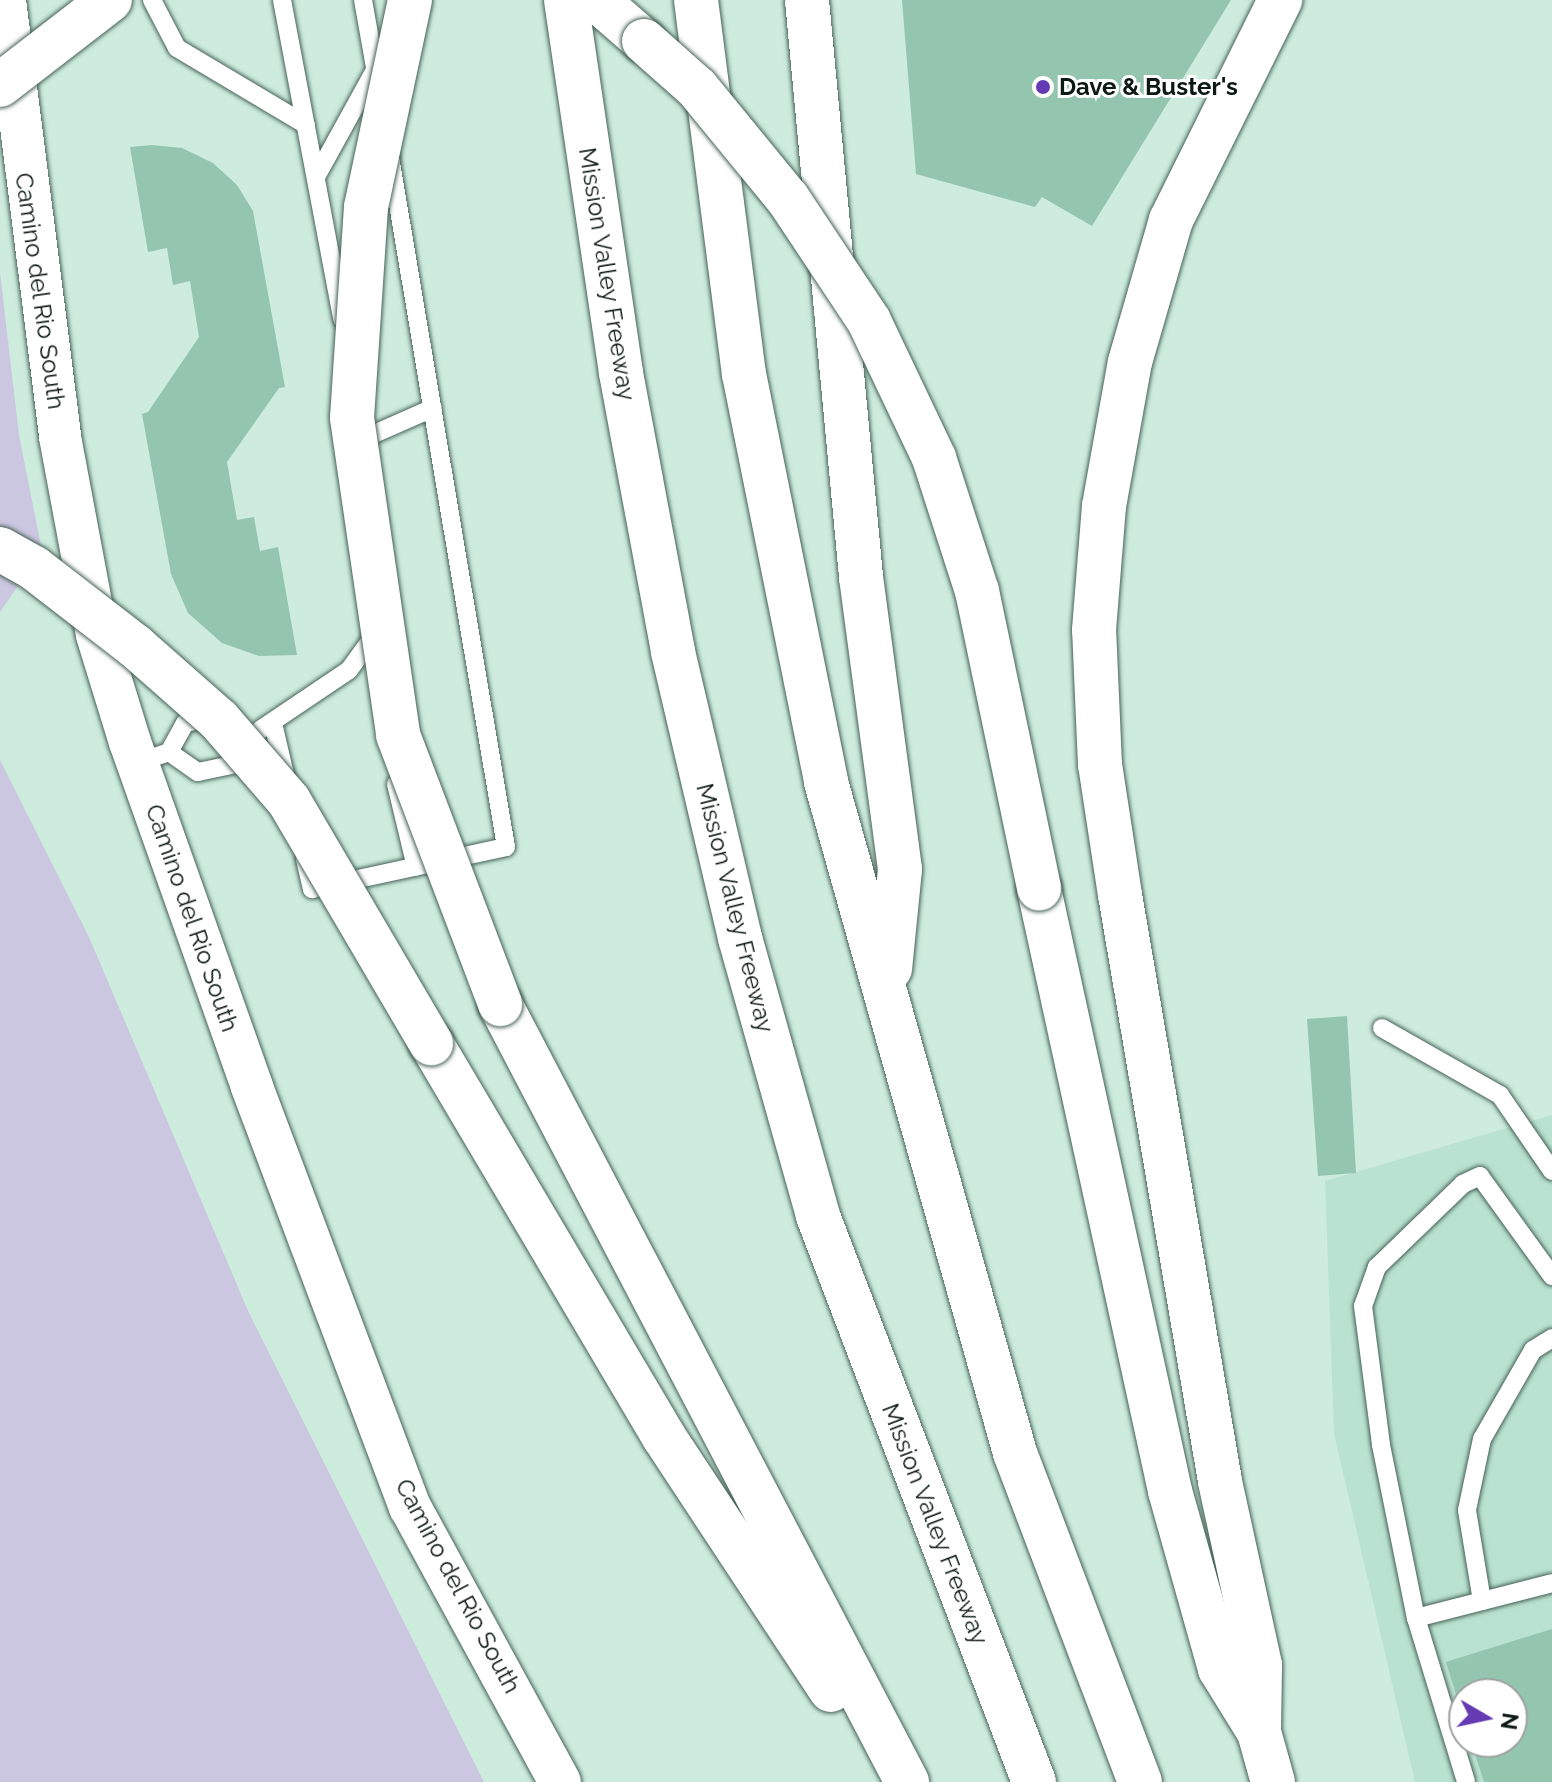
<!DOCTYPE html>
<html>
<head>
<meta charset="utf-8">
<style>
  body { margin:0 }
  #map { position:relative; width:1552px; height:1782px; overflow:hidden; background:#cdecde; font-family:Raleway,sans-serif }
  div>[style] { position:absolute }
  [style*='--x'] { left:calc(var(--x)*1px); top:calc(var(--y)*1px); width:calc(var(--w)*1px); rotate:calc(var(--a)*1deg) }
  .built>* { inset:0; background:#bae2d0 }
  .green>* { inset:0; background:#ccc7e0 }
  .building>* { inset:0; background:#94c5af }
  .roads { filter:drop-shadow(0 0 2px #466256) drop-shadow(0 0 2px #466256) }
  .service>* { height:18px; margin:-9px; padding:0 9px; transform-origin:9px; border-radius:9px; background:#fff }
  .tertiary>* { height:42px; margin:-21px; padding:0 21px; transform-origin:21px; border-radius:21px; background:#fff }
  .motorway>* { height:44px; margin:-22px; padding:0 22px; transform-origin:22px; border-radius:22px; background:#fff }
  .bridges { filter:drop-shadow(0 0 2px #466256) drop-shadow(0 0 2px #466256) }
  .motorway-bridge>* { height:44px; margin:-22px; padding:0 22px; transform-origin:22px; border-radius:22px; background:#fff }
  .dots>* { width:22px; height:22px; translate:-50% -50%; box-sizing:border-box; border:4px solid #fff; border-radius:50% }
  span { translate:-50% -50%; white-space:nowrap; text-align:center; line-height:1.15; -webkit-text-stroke:6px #fff; paint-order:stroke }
  .poi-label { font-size:24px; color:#0c1813; font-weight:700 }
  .left { translate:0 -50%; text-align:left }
  .street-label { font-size:24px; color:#0c1813 }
  .north { position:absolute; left:1448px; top:1678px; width:80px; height:80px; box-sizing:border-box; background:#fff; border:2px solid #9ea3a1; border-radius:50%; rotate:99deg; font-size:22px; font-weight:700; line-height:32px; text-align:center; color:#0c1813 }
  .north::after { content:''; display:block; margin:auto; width:28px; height:36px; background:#653bb3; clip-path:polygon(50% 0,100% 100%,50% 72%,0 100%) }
</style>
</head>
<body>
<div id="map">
  <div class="built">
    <div style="clip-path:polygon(evenodd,1552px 1115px,1552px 1782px,1415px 1782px,1334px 1434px,1325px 1181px,1552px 1115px,1464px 1694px,1512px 1694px,1512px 1742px,1464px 1742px,1464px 1694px)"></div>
  </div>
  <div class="green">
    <div style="clip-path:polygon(0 272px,19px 435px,42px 551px,0 612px)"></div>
    <div style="clip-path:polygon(0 760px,89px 937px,249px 1313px,484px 1782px,0 1782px)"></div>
  </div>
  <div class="building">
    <div style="clip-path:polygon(902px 0,1231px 0,1092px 226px,1042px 197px,1035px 207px,916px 174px)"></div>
    <div style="clip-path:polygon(152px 145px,182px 148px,213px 163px,237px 185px,253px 211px,285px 387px,279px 388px,227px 462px,237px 520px,254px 517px,260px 551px,278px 547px,297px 655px,259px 656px,222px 643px,188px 613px,171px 574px,142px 414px,148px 412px,199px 337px,190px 281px,173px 285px,167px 248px,148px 252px,130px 147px)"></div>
    <div style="clip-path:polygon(1347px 1016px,1356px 1173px,1318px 1176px,1307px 1019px)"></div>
    <div style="clip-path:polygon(1552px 1629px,1552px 1782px,1484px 1782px,1471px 1742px,1512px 1742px,1512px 1694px,1464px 1694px,1463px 1717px,1446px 1662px)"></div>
  </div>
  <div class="roads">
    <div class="service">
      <div style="--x:152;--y:0;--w:54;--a:62.5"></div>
      <div style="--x:177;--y:48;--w:150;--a:30.8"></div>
      <div style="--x:282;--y:0;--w:325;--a:79.3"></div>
      <div style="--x:363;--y:0;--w:85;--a:79.9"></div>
      <div style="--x:316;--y:177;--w:122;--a:-61.1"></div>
      <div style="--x:365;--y:438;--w:74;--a:-23.8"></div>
      <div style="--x:273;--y:723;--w:57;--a:76.9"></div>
      <div style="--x:260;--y:730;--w:107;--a:-34"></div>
      <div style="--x:349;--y:670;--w:46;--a:-53.9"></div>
      <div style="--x:169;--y:752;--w:35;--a:35"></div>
      <div style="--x:198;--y:772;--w:44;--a:-11.8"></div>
      <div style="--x:241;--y:763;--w:10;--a:-61"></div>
      <div style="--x:137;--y:763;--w:34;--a:-19"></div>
      <div style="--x:169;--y:752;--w:33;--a:-61"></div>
      <div style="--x:185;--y:723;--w:26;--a:-11"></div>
      <div style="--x:396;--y:784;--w:85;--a:76.5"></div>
      <div style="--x:305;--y:859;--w:31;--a:77"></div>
      <div style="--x:312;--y:889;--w:198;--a:-12.2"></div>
      <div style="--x:506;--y:847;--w:700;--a:-99.54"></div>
      <div style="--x:1382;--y:1028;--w:136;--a:29.6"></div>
      <div style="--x:1500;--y:1095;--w:92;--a:55.6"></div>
      <div style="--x:1552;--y:1276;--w:123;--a:-125.8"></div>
      <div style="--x:1480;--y:1176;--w:19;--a:155"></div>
      <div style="--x:1463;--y:1184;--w:120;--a:136"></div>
      <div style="--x:1377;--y:1267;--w:41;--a:109.7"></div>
      <div style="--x:1363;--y:1306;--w:140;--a:82.6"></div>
      <div style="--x:1381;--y:1445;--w:177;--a:78.6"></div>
      <div style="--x:1416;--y:1618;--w:140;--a:-14.4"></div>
      <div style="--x:1482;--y:1601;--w:92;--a:-99.4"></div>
      <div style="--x:1467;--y:1510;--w:73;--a:-78.1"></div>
      <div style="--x:1482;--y:1439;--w:103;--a:-60.2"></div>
      <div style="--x:1533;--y:1350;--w:22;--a:-32"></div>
      <div style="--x:1416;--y:1618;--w:171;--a:73"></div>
    </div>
    <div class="tertiary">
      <div style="--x:5;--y:0;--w:440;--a:82.8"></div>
      <div style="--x:60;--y:437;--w:201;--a:79.4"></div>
      <div style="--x:97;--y:635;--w:112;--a:72.9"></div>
      <div style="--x:130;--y:742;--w:366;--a:70.5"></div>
      <div style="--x:252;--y:1087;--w:449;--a:69.4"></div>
      <div style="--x:410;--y:1507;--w:313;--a:61.4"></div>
    </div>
    <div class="motorway">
      <div style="--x:566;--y:0;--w:377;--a:81.6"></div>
      <div style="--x:621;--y:373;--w:284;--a:79.4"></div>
      <div style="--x:673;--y:652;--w:294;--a:76.8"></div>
      <div style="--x:740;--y:938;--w:289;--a:74.3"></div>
      <div style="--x:818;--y:1216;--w:606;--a:69.11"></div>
      <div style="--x:597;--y:0;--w:62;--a:41.1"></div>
      <div style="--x:696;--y:0;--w:377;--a:82.7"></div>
      <div style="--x:744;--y:374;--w:416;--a:78.6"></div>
      <div style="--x:826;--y:782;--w:697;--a:74.27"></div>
      <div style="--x:1015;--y:1453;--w:352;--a:69.2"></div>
      <div style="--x:807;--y:0;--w:580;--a:84.65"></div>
      <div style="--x:861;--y:577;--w:295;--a:82.4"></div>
      <div style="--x:900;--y:869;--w:100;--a:95.7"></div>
      <div style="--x:1039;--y:889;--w:616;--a:77.72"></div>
      <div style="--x:1170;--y:1491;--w:185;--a:74.3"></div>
      <div style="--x:1220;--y:1669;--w:74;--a:58.2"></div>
      <div style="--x:1259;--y:1732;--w:52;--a:74.4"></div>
      <div style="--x:500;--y:1004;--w:878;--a:62.38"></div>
      <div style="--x:431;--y:1043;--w:458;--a:59.4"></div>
      <div style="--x:664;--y:1437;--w:303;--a:56.6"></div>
      <div style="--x:1259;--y:1732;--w:67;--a:-89.1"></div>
      <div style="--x:1260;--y:1665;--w:188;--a:-102.3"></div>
      <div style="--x:1220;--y:1481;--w:594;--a:-99.68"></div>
      <div style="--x:1120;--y:895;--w:132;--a:-98.7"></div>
      <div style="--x:1100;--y:765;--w:135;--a:-92.5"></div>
      <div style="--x:1094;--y:630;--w:124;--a:-85.4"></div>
      <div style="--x:1104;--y:506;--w:146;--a:-79.8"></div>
      <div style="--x:1130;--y:362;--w:148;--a:-73.9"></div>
      <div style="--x:1171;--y:220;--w:246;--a:-63.6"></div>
    </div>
  </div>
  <div class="bridges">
    <div class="motorway-bridge">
      <div style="--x:410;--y:0;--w:212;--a:102"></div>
      <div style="--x:366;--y:207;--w:211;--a:93.8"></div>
      <div style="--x:352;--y:418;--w:320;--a:81.7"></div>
      <div style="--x:398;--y:735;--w:288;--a:69.2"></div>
      <div style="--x:644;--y:41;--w:71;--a:41.6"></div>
      <div style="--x:697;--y:88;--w:144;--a:50.7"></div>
      <div style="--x:788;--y:199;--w:146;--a:56.4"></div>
      <div style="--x:869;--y:321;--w:152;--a:64.6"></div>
      <div style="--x:934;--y:458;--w:140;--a:72.1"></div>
      <div style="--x:977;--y:591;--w:304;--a:78.2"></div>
      <div style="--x:0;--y:85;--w:139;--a:-37.7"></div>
      <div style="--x:0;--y:549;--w:39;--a:29"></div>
      <div style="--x:34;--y:568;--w:128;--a:37.7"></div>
      <div style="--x:135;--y:646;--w:112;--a:41.4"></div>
      <div style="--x:219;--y:720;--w:107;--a:49.2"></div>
      <div style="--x:289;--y:801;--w:281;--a:59.6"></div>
    </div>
  </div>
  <div class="dots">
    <div style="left:1043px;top:87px;background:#653bb3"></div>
  </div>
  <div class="poi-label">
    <span class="left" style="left:1059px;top:87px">Dave &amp; Buster's</span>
  </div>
  <div class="street-label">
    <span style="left:607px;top:274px;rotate:81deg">Mission Valley Freeway</span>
    <span style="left:40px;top:291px;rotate:82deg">Camino del Rio South</span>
    <span style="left:735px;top:908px;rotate:76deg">Mission Valley Freeway</span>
    <span style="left:192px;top:918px;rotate:71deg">Camino del Rio South</span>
    <span style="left:935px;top:1524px;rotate:69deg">Mission Valley Freeway</span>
    <span style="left:458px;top:1586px;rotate:62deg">Camino del Rio South</span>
  </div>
  <div class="north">N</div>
</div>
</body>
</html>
